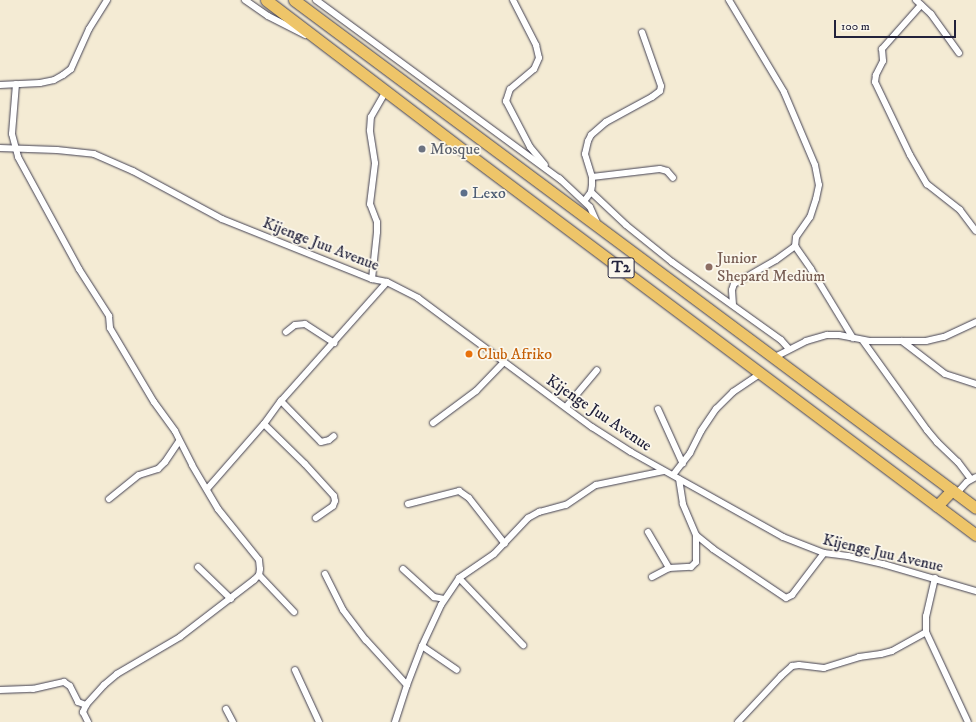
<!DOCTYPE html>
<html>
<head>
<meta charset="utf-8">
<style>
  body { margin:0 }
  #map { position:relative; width:976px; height:722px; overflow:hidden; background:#f4ebd4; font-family:"IM FELL DW Pica",serif }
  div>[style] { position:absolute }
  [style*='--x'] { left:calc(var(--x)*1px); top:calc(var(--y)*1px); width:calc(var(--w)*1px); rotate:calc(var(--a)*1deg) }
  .roads { filter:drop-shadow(0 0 1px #424052) drop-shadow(0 0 1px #424052) }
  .minor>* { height:6px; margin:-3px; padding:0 3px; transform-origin:3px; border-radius:3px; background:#fff }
  .trunk>* { height:11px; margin:-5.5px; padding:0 5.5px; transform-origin:5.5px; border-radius:5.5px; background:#eec569 }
  .dots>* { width:11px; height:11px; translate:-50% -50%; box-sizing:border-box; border:2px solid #fbf7ec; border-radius:50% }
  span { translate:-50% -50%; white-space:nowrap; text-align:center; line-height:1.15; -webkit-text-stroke:3.5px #fbf7ec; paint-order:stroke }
  .shield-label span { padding:1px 3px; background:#fbf7ec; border:1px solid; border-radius:3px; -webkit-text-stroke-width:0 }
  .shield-label { font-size:15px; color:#22223b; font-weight:700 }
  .worship-label { font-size:16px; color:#5b616d }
  .left { translate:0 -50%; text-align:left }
  .service-label { font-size:16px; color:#4e5e75 }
  .street-label { font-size:16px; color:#22223b }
  .education-label { font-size:16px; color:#785e54 }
  .food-label { font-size:16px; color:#c56008 }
  .scale { position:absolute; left:834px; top:20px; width:122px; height:18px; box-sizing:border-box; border:2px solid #22223b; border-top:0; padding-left:5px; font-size:12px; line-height:14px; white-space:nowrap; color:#22223b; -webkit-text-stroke:3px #fbf7ec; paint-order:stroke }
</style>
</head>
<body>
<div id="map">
  <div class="roads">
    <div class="minor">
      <div style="--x:245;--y:0;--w:28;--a:35"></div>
      <div style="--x:268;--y:16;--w:42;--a:27.2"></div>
      <div style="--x:316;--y:0;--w:304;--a:36.3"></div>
      <div style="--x:513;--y:0;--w:51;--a:62.9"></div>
      <div style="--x:536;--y:45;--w:13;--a:77"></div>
      <div style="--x:539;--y:58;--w:12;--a:114"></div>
      <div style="--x:534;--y:69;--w:31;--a:140"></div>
      <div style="--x:510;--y:89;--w:13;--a:108"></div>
      <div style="--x:506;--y:101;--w:52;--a:62.4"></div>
      <div style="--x:530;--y:147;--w:23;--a:50"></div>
      <div style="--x:729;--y:0;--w:107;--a:59.1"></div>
      <div style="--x:784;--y:92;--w:79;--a:67"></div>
      <div style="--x:815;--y:165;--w:20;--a:79"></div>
      <div style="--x:819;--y:185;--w:14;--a:102"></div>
      <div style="--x:816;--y:199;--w:19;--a:108"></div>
      <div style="--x:810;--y:217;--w:24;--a:125"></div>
      <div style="--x:796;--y:237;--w:9;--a:96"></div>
      <div style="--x:795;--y:246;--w:28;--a:55"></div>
      <div style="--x:811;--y:269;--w:81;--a:58.7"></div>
      <div style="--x:916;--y:0;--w:21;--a:43"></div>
      <div style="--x:931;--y:14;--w:48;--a:54.3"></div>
      <div style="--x:921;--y:5;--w:59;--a:131.6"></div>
      <div style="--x:882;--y:49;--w:12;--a:85"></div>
      <div style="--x:883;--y:61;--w:16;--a:117"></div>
      <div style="--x:876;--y:75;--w:7;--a:98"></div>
      <div style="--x:875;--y:82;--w:81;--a:64.4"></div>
      <div style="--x:910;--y:155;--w:34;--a:60"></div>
      <div style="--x:927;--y:184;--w:42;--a:38.2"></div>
      <div style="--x:960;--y:210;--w:26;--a:53"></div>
      <div style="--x:16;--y:84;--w:50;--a:94.6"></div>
      <div style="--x:12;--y:134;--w:24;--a:75"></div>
      <div style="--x:18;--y:157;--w:128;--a:61.4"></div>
      <div style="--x:79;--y:269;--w:56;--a:57.4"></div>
      <div style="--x:109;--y:316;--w:12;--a:85"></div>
      <div style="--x:110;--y:328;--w:86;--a:59.3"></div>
      <div style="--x:154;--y:402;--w:36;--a:54"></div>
      <div style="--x:175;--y:431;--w:38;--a:63"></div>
      <div style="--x:192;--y:465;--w:51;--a:59.4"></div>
      <div style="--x:218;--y:509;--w:65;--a:51.2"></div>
      <div style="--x:259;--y:560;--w:9;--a:84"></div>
      <div style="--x:260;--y:569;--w:6;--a:99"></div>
      <div style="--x:259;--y:575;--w:7;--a:135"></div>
      <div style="--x:254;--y:580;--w:93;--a:142.4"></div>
      <div style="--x:180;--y:637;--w:73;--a:149.6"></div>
      <div style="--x:117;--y:674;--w:17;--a:140"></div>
      <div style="--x:104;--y:685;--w:27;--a:132"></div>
      <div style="--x:86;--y:705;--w:8;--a:113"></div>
      <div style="--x:83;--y:712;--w:11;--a:63"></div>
      <div style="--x:0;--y:85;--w:40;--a:-2.9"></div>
      <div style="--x:40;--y:83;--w:14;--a:-12"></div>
      <div style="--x:54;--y:80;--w:10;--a:-29"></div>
      <div style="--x:63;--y:75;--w:10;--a:-37"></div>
      <div style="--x:71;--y:69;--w:44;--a:-65.8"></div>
      <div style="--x:89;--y:29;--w:34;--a:-58"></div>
      <div style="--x:0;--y:148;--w:57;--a:2"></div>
      <div style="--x:57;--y:150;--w:37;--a:6"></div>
      <div style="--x:94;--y:154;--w:43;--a:23.6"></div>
      <div style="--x:133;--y:171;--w:101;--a:28.3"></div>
      <div style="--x:222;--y:219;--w:162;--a:21.8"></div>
      <div style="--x:372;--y:279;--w:15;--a:11"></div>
      <div style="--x:387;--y:282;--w:35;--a:27"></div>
      <div style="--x:418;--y:298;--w:217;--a:36.6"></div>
      <div style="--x:592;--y:427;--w:46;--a:32.7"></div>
      <div style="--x:631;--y:452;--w:174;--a:29.2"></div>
      <div style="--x:783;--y:537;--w:44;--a:21.3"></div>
      <div style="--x:824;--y:553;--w:24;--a:7"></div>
      <div style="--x:848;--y:556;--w:36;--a:13"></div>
      <div style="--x:883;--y:564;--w:97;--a:16.2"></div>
      <div style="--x:592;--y:177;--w:68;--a:-6.7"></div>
      <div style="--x:660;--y:169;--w:7;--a:16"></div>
      <div style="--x:667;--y:171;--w:9;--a:49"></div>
      <div style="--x:559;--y:178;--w:42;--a:43.1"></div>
      <div style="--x:590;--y:207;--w:20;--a:66"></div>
      <div style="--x:591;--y:192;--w:48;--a:43.3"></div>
      <div style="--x:626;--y:225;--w:59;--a:38.8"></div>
      <div style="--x:672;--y:262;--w:134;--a:35.6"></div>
      <div style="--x:781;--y:340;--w:12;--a:48"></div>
      <div style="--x:585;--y:200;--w:10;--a:-53"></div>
      <div style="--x:591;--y:192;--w:7;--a:-82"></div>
      <div style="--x:592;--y:185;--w:8;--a:-90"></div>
      <div style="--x:592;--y:177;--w:24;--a:-107"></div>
      <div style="--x:585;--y:154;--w:13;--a:-77"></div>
      <div style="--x:588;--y:141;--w:7;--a:-63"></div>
      <div style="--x:591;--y:135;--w:20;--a:-41"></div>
      <div style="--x:606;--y:122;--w:52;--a:-28.5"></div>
      <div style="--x:652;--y:97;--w:10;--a:-37"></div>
      <div style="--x:660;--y:91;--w:5;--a:-79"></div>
      <div style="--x:661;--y:86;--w:57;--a:-109.4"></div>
      <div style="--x:372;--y:279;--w:47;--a:-83.9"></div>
      <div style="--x:377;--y:232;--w:10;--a:-90"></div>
      <div style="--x:377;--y:222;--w:19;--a:-111"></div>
      <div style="--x:370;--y:204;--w:41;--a:-83"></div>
      <div style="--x:375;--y:163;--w:33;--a:-99"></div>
      <div style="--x:370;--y:130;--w:13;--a:-86"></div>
      <div style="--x:371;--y:117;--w:30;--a:-60"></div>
      <div style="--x:733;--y:305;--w:15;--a:-94"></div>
      <div style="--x:732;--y:290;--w:6;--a:-72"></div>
      <div style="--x:734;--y:284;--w:48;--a:-29.7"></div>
      <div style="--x:776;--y:260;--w:24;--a:-36"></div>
      <div style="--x:286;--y:332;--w:11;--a:-38"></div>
      <div style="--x:295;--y:325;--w:10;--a:-6"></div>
      <div style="--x:305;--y:324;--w:35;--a:33"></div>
      <div style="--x:863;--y:341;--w:110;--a:54.3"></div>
      <div style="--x:927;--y:430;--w:16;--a:50"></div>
      <div style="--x:937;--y:442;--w:29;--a:44"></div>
      <div style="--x:958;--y:462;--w:21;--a:53"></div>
      <div style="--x:902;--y:341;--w:54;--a:37.5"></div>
      <div style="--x:945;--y:374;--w:33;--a:18"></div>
      <div style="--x:775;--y:357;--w:35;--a:-27"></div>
      <div style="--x:806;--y:341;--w:22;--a:-16"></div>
      <div style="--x:827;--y:335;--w:12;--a:0"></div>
      <div style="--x:839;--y:335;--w:31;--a:11"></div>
      <div style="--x:869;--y:341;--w:57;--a:0"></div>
      <div style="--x:926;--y:341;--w:18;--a:-13"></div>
      <div style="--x:944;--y:337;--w:35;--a:-25"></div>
      <div style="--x:281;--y:401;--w:57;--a:45.7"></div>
      <div style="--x:321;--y:442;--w:8;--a:-14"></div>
      <div style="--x:329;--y:440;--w:6;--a:-39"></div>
      <div style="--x:566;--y:407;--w:48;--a:-50"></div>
      <div style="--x:658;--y:409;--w:60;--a:65.6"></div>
      <div style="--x:433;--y:423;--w:54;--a:-36.7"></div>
      <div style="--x:476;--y:391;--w:39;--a:-46"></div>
      <div style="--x:264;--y:424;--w:57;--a:44.3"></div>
      <div style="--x:305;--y:464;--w:43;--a:47.8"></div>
      <div style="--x:334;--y:496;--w:5;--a:79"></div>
      <div style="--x:335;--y:501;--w:5;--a:112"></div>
      <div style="--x:333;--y:506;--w:21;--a:145"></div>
      <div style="--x:673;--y:475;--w:28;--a:-52"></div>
      <div style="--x:690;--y:453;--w:25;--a:-63"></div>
      <div style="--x:701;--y:431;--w:27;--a:-56"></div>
      <div style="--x:716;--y:409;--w:24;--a:-45"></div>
      <div style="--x:733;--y:392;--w:34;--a:-34"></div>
      <div style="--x:207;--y:489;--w:86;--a:-48.8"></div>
      <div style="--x:264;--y:424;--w:29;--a:-54"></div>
      <div style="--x:281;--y:401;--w:159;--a:-48.3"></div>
      <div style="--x:957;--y:493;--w:15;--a:-48"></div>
      <div style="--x:967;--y:482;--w:10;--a:-29"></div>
      <div style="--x:109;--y:499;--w:38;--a:-39"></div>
      <div style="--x:139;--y:475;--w:20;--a:-18"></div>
      <div style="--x:158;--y:469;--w:10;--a:-45"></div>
      <div style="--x:165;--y:462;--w:25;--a:-56"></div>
      <div style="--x:408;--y:504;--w:53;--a:-14.3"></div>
      <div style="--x:459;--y:491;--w:12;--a:35"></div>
      <div style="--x:469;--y:498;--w:58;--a:52"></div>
      <div style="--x:648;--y:532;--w:42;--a:59.7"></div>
      <div style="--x:696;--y:535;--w:22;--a:39"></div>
      <div style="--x:713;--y:549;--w:88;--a:33.9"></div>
      <div style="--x:786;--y:598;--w:7;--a:-27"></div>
      <div style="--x:792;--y:595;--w:53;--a:-52.7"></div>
      <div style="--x:198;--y:567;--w:46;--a:44.1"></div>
      <div style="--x:403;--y:569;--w:42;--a:42.1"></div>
      <div style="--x:434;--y:597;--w:10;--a:11"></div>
      <div style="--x:325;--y:574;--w:40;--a:63.4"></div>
      <div style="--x:343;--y:610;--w:38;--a:53"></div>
      <div style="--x:366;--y:640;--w:61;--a:47.7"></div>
      <div style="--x:259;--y:575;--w:51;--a:46.6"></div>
      <div style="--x:652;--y:577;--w:19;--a:-28"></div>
      <div style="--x:669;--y:568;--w:22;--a:-3"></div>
      <div style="--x:691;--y:567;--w:7;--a:-45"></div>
      <div style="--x:696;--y:562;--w:27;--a:-90"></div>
      <div style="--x:696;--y:535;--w:34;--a:-113"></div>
      <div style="--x:683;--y:504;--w:25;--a:-99"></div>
      <div style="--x:459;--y:578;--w:93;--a:46.3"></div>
      <div style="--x:935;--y:578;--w:39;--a:103"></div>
      <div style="--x:926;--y:616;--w:16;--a:90"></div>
      <div style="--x:926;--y:632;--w:99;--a:65"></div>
      <div style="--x:422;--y:646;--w:42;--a:34.4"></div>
      <div style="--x:295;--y:670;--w:57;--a:65.2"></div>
      <div style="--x:0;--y:690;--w:33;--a:-2"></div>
      <div style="--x:33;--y:689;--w:32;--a:-13"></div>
      <div style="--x:64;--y:682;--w:7;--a:34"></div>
      <div style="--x:70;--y:686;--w:18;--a:63"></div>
      <div style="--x:78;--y:702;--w:9;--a:21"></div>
      <div style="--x:226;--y:709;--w:15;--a:62"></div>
      <div style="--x:395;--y:722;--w:39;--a:-72"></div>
      <div style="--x:407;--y:685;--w:42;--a:-69"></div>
      <div style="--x:422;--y:646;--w:45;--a:-65.1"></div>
      <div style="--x:441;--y:605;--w:32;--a:-56"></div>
      <div style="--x:459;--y:578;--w:42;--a:-34.4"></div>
      <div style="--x:494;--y:554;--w:50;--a:-46.6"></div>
      <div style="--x:528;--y:518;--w:13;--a:-29"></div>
      <div style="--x:539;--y:512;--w:28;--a:-15"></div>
      <div style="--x:566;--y:505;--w:36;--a:-34"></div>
      <div style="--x:596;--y:485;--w:69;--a:-11.6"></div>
      <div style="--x:738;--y:722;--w:63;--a:-46.9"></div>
      <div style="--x:781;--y:676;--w:15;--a:-42"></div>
      <div style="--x:792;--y:666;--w:7;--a:-8"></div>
      <div style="--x:799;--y:665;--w:25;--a:7"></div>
      <div style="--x:824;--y:668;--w:37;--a:-17"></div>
      <div style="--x:859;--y:657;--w:22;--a:-8"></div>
      <div style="--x:881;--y:654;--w:11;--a:-15"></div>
      <div style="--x:892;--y:651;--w:39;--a:-29"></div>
    </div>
    <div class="trunk">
      <div style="--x:266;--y:0;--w:254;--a:37.3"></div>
      <div style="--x:468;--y:154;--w:635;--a:36.87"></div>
      <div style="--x:294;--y:0;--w:850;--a:36.68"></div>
      <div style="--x:937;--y:506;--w:22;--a:-47"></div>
    </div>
  </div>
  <div class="dots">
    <div style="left:422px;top:149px;background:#6b7280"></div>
    <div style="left:464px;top:193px;background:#5c6f8a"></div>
    <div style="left:709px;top:267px;background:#8d6e63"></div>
    <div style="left:469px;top:354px;background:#e8710a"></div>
  </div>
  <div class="shield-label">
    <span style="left:621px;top:268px">T2</span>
  </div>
  <div class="worship-label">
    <span class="left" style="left:430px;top:149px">Mosque</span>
  </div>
  <div class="service-label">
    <span class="left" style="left:472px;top:193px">Lexo</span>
  </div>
  <div class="street-label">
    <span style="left:321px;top:244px;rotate:21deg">Kijenge Juu Avenue</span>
    <span style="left:599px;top:413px;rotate:34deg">Kijenge Juu Avenue</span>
    <span style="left:883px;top:553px;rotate:13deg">Kijenge Juu Avenue</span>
  </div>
  <div class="education-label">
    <span class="left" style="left:717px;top:267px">Junior<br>Shepard Medium</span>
  </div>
  <div class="food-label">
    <span class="left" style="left:477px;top:354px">Club Afriko</span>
  </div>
  <div class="scale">100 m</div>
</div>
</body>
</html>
